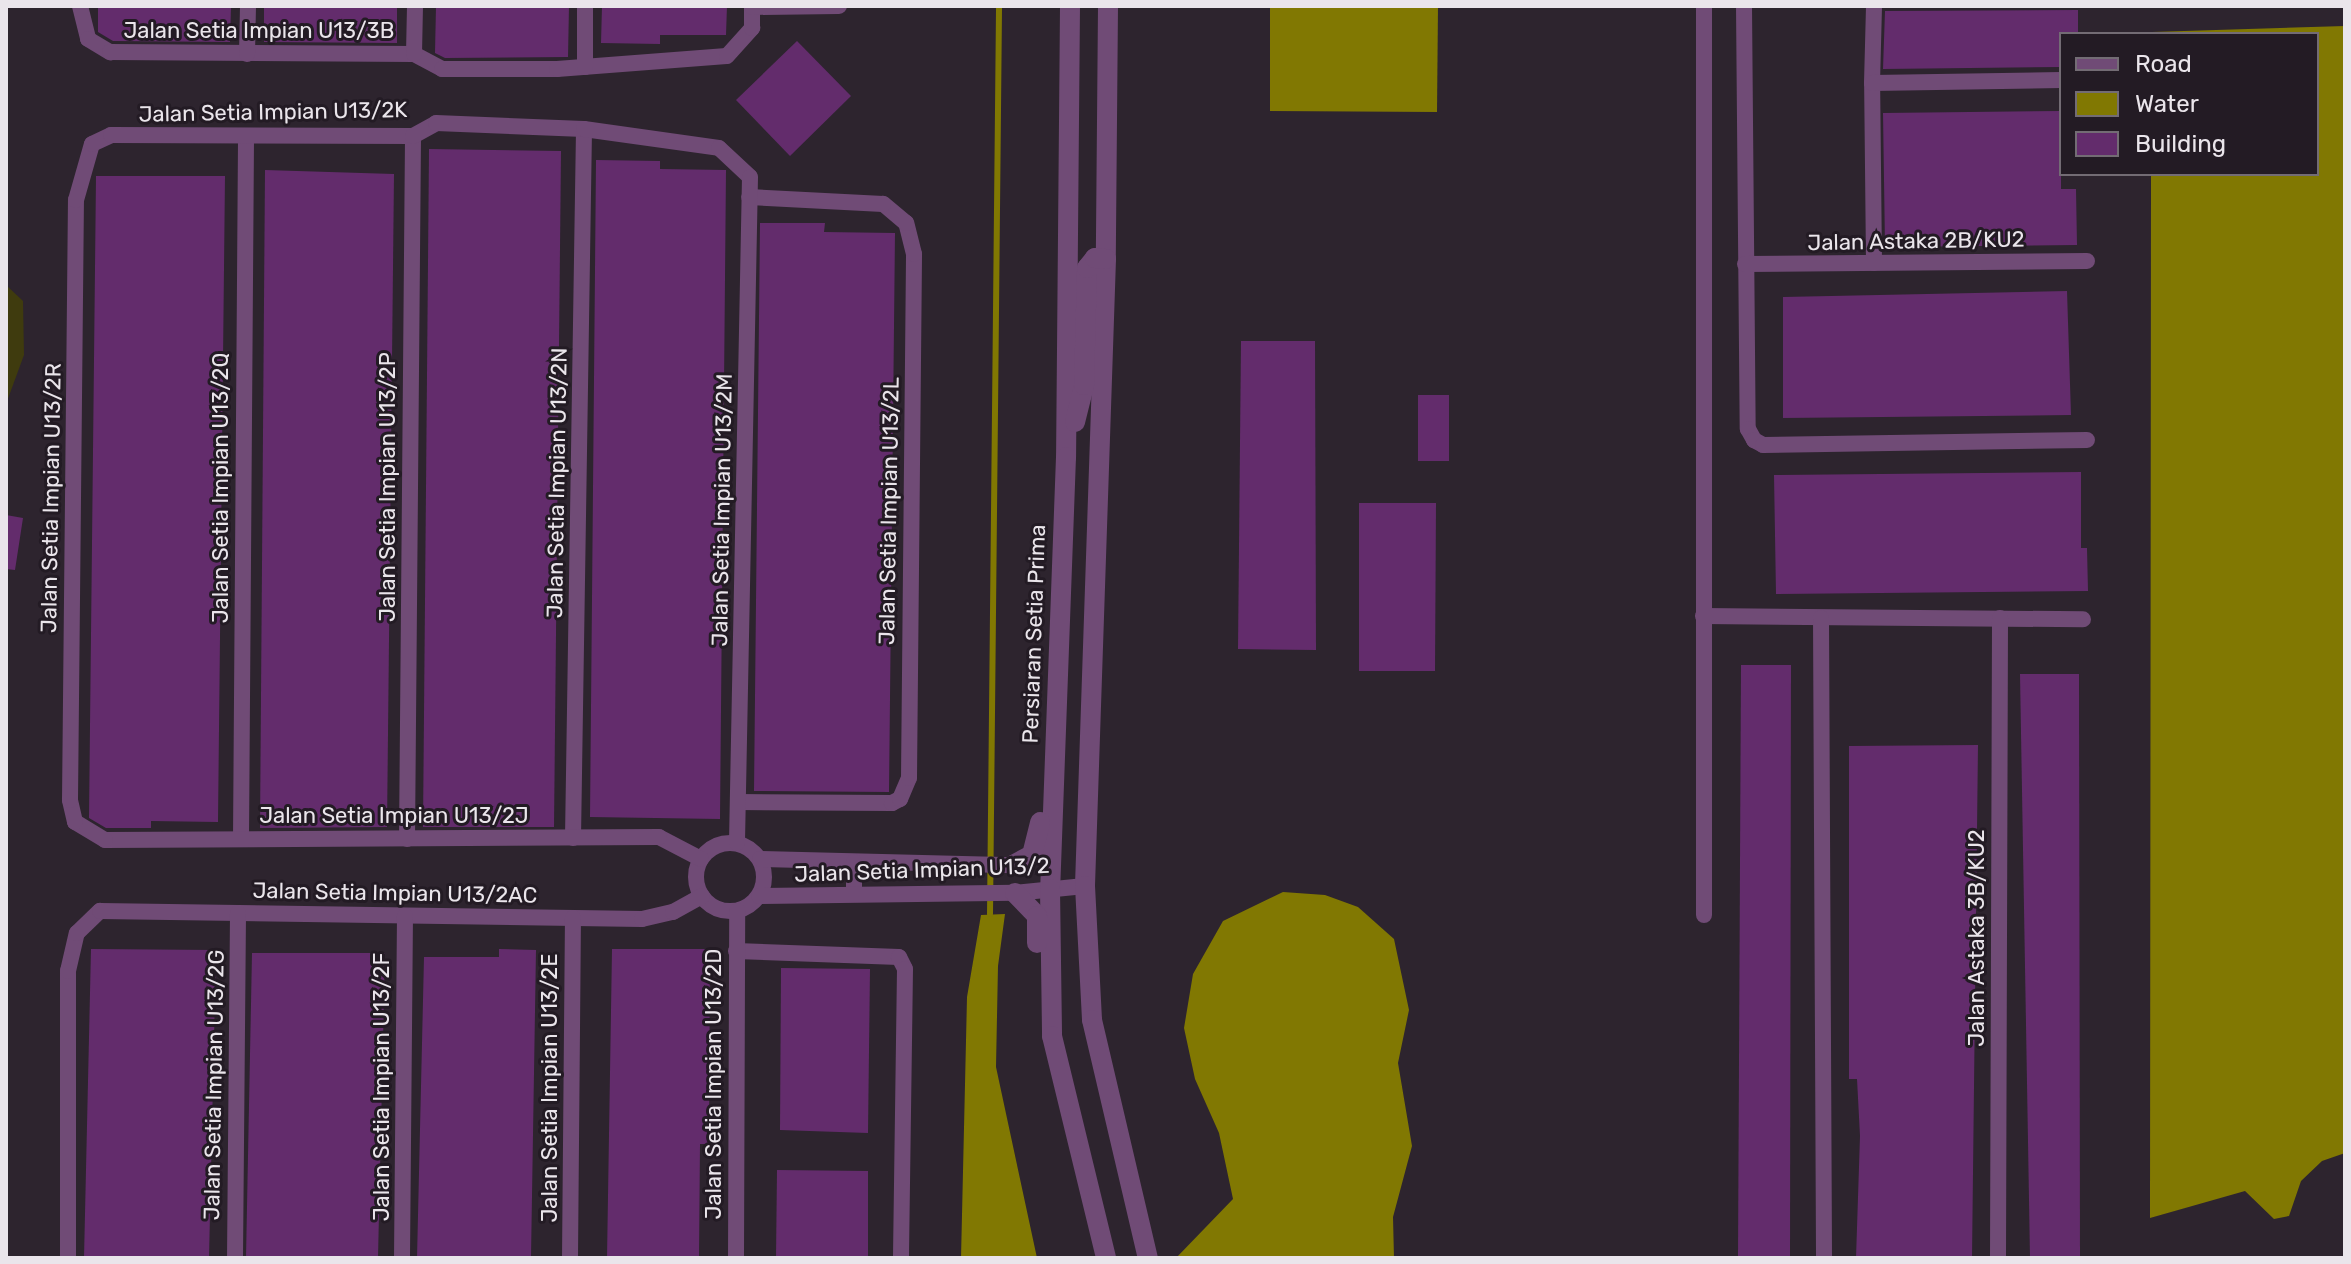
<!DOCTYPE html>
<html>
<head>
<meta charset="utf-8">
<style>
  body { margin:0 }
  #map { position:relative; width:2351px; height:1264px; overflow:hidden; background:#2d242e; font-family:Rubik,sans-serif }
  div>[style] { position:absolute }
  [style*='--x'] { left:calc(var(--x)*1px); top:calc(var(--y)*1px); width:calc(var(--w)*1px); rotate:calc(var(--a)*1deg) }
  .green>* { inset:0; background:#3f3b0e }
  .water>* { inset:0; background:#817802 }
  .stream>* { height:6px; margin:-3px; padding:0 3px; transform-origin:3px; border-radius:3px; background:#817802 }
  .building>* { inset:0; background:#632c6c }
  .minor>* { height:16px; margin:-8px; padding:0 8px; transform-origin:8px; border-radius:8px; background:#704b76 }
  .minor>.ring { margin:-8px; padding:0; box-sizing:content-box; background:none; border:16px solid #704b76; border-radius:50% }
  .tertiary>* { height:20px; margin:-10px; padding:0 10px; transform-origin:10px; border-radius:10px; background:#704b76 }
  span { translate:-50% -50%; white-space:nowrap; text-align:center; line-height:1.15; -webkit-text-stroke:6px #231b24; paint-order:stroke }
  .street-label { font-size:22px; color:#eae5eb }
  .frame { position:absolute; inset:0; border:8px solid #eae5eb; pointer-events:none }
  .legend { position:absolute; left:2059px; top:32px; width:260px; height:144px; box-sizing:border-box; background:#231b24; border:2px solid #736c74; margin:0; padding:10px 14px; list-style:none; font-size:24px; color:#eae5eb }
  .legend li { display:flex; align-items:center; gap:16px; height:40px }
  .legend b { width:40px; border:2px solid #736c74 }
</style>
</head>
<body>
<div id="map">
  <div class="green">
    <div style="clip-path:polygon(6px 285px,23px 301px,24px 355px,6px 404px)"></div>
  </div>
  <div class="water">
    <div style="clip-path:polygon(1270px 6px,1438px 6px,1437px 112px,1270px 111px)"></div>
    <div style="clip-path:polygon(2345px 26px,2345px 1153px,2322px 1161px,2301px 1181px,2289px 1216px,2274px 1219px,2245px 1191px,2150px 1218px,2151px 174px,2317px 174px,2317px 34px,2152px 32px)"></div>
    <div style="clip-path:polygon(1283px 892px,1325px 895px,1358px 907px,1394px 939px,1409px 1010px,1398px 1063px,1412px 1146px,1393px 1217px,1394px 1258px,1176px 1258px,1233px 1199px,1219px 1133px,1195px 1079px,1184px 1028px,1193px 974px,1223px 921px)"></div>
    <div style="clip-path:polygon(1005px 914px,998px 966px,996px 1067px,1037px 1258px,961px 1258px,967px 997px,981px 915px)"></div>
  </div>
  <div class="stream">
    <div style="--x:990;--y:914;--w:908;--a:-89.43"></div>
  </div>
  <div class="building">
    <div style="clip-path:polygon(98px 6px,231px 6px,230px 42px,113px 41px,98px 32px)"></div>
    <div style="clip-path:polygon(264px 6px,397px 6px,397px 43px,264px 42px)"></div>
    <div style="clip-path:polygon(436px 6px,569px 6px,568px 57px,445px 58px,435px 53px)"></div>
    <div style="clip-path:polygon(602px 6px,727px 6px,726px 35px,660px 35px,660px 44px,601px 43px)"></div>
    <div style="clip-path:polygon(2078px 10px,2078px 34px,2061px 34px,2061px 67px,1883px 69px,1885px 11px)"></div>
    <div style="clip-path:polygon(797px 41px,851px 96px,790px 156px,736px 100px)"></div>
    <div style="clip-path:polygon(2061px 111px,2061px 189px,2076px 189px,2077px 245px,1885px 247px,1883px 113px)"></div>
    <div style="clip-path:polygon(429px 149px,561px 151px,554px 827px,423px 827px)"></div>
    <div style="clip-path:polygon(596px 160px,660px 161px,660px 169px,726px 170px,720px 819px,590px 817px)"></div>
    <div style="clip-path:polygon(265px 170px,394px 174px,387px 827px,260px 828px)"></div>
    <div style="clip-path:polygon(96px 176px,225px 176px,218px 822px,151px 821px,151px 828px,106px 828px,89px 818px)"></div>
    <div style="clip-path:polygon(760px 223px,825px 223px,824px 232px,895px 233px,889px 792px,754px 791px)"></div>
    <div style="clip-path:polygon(2067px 291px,2071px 415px,1783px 418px,1783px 297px)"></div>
    <div style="clip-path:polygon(1241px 341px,1315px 341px,1316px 650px,1238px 649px)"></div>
    <div style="clip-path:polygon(1418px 395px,1449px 395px,1449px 461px,1418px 461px)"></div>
    <div style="clip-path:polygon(2081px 472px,2081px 548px,2087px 548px,2088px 591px,1776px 594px,1774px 475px)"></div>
    <div style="clip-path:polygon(1359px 503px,1436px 503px,1435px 671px,1359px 671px)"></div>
    <div style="clip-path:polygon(6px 515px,23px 518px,15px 570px,6px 569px)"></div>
    <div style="clip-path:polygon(1741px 665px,1791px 665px,1790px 1258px,1738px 1258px)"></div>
    <div style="clip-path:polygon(2020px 674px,2079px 674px,2080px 1258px,2030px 1258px)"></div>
    <div style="clip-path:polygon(1978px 745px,1972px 1258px,1856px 1258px,1860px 1136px,1857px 1079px,1849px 1079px,1849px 746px)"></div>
    <div style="clip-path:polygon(91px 949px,216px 950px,209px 1258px,84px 1258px)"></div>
    <div style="clip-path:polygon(499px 949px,536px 950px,531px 1258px,417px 1258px,424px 957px,499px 957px)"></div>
    <div style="clip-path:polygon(612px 949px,710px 949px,709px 1144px,700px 1144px,699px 1258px,607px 1258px)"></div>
    <div style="clip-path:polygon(252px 953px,385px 953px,378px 1258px,246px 1258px)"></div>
    <div style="clip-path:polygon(781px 968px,870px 969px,868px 1133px,780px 1130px)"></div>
    <div style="clip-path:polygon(777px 1170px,868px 1171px,868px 1258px,776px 1258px)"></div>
  </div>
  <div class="minor">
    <div style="--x:80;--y:6;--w:34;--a:76"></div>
    <div style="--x:88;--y:39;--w:26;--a:31"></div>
    <div style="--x:110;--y:52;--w:304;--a:0.4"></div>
    <div style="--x:414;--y:54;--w:32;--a:28"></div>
    <div style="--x:442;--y:69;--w:115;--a:0"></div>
    <div style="--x:557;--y:69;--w:170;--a:-4.4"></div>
    <div style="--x:727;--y:56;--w:38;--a:-48"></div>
    <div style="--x:752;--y:28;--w:22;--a:-90"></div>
    <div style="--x:1744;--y:6;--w:423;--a:89.5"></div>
    <div style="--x:1748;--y:429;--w:13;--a:61"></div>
    <div style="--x:1754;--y:440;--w:10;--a:29"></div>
    <div style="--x:1763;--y:445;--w:324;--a:-0.9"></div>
    <div style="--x:752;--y:7;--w:87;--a:-0.7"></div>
    <div style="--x:247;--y:54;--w:48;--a:-88.8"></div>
    <div style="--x:414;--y:54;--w:48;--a:-88.8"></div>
    <div style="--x:585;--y:67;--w:61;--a:-90"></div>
    <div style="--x:1872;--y:83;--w:77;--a:-88.5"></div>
    <div style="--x:1874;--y:263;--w:180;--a:-90.6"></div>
    <div style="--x:1872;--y:83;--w:189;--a:-0.9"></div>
    <div style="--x:1745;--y:264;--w:342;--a:-0.5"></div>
    <div style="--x:1703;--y:616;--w:380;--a:0.5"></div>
    <div style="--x:1821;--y:618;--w:640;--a:89.73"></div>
    <div style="--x:738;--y:802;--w:154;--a:0.4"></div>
    <div style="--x:892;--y:803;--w:9;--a:-27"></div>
    <div style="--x:900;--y:799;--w:23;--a:-67"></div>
    <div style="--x:909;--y:778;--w:524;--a:-89.45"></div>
    <div style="--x:914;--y:254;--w:32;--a:-104"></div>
    <div style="--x:906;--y:223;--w:30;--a:-140"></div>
    <div style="--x:883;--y:204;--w:134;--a:-177"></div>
    <div style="--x:573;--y:838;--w:709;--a:-89.11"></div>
    <div style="--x:241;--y:839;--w:702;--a:-89.59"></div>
    <div style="--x:407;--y:839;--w:703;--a:-89.51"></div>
    <div class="ring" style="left:696px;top:843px;width:52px;height:52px"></div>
    <div style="--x:701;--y:859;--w:47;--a:-152.4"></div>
    <div style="--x:659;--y:837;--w:554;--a:179.69"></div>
    <div style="--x:105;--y:840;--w:35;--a:-149"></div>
    <div style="--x:75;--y:822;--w:23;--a:-103"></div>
    <div style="--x:70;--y:800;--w:600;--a:-89.43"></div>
    <div style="--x:76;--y:200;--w:58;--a:-74.1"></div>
    <div style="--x:92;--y:144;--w:21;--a:-25"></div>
    <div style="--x:111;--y:135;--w:302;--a:0.2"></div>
    <div style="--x:413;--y:136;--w:26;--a:-29"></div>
    <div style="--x:436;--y:123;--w:148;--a:2.3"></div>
    <div style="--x:584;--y:129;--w:136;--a:8"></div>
    <div style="--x:719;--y:148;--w:42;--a:43.1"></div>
    <div style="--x:750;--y:177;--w:666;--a:91.12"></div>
    <div style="--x:760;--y:859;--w:253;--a:1.4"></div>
    <div style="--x:854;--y:894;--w:32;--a:-90"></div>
    <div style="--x:759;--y:896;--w:256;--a:-0.7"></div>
    <div style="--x:1015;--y:893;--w:70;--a:-5.7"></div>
    <div style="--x:1704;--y:915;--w:909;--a:-90"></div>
    <div style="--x:736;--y:951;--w:163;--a:2.1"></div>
    <div style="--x:899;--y:957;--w:13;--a:63"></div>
    <div style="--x:905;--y:969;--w:289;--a:90.8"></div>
    <div style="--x:68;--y:1258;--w:287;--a:-90"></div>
    <div style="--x:68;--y:971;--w:39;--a:-77"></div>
    <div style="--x:77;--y:933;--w:32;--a:-44"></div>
    <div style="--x:100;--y:911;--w:542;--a:0.85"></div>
    <div style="--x:642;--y:919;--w:32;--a:-13"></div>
    <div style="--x:673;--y:912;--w:33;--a:-29"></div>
    <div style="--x:235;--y:1258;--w:345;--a:-89.5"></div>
    <div style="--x:402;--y:1258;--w:342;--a:-89.5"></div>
    <div style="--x:570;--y:1258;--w:340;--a:-89.5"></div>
    <div style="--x:736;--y:1258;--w:347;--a:-89.8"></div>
    <div style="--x:1998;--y:1258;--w:640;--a:-89.82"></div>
  </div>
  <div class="tertiary">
    <div style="--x:1070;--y:6;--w:451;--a:90.5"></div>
    <div style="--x:1066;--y:457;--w:432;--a:92.1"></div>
    <div style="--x:1050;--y:889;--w:147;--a:89.2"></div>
    <div style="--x:1052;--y:1036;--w:228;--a:76.3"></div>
    <div style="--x:1108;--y:6;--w:253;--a:90.5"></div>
    <div style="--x:1106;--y:259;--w:627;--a:91.92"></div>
    <div style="--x:1085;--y:886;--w:134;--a:87"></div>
    <div style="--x:1092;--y:1020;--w:244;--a:76.8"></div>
    <div style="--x:1075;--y:422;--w:38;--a:-76"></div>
    <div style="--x:1084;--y:385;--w:117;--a:-88.5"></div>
    <div style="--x:1087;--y:268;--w:13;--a:-51"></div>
    <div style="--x:1095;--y:258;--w:11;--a:5"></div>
    <div style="--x:1013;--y:865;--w:21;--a:-28"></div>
    <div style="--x:1032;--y:855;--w:34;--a:-76"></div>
    <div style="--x:1015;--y:893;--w:32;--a:46"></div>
    <div style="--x:1037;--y:916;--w:27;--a:90"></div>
  </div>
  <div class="street-label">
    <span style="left:259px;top:31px">Jalan Setia Impian U13/3B</span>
    <span style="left:273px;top:112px;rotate:-1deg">Jalan Setia Impian U13/2K</span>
    <span style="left:1916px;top:241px;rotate:-1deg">Jalan Astaka 2B/KU2</span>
    <span style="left:557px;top:483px;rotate:-89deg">Jalan Setia Impian U13/2N</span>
    <span style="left:388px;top:487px;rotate:-90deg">Jalan Setia Impian U13/2P</span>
    <span style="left:221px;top:488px;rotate:-90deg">Jalan Setia Impian U13/2Q</span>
    <span style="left:51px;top:498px;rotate:-89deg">Jalan Setia Impian U13/2R</span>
    <span style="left:722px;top:510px;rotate:-89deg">Jalan Setia Impian U13/2M</span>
    <span style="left:889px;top:511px;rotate:-89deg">Jalan Setia Impian U13/2L</span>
    <span style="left:1034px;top:634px;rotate:-88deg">Persiaran Setia Prima</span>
    <span style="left:394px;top:816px">Jalan Setia Impian U13/2J</span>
    <span style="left:922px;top:870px;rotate:-2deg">Jalan Setia Impian U13/2</span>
    <span style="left:395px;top:893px;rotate:1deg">Jalan Setia Impian U13/2AC</span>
    <span style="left:1977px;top:938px;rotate:-90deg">Jalan Astaka 3B/KU2</span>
    <span style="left:714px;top:1084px;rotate:-90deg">Jalan Setia Impian U13/2D</span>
    <span style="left:214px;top:1085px;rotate:-89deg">Jalan Setia Impian U13/2G</span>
    <span style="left:382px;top:1087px;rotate:-90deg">Jalan Setia Impian U13/2F</span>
    <span style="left:550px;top:1088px;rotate:-90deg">Jalan Setia Impian U13/2E</span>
  </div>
  <div class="frame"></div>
  <ul class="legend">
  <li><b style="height:10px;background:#704b76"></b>Road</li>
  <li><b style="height:22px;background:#817802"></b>Water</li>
  <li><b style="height:22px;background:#632c6c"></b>Building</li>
  </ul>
</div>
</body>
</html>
